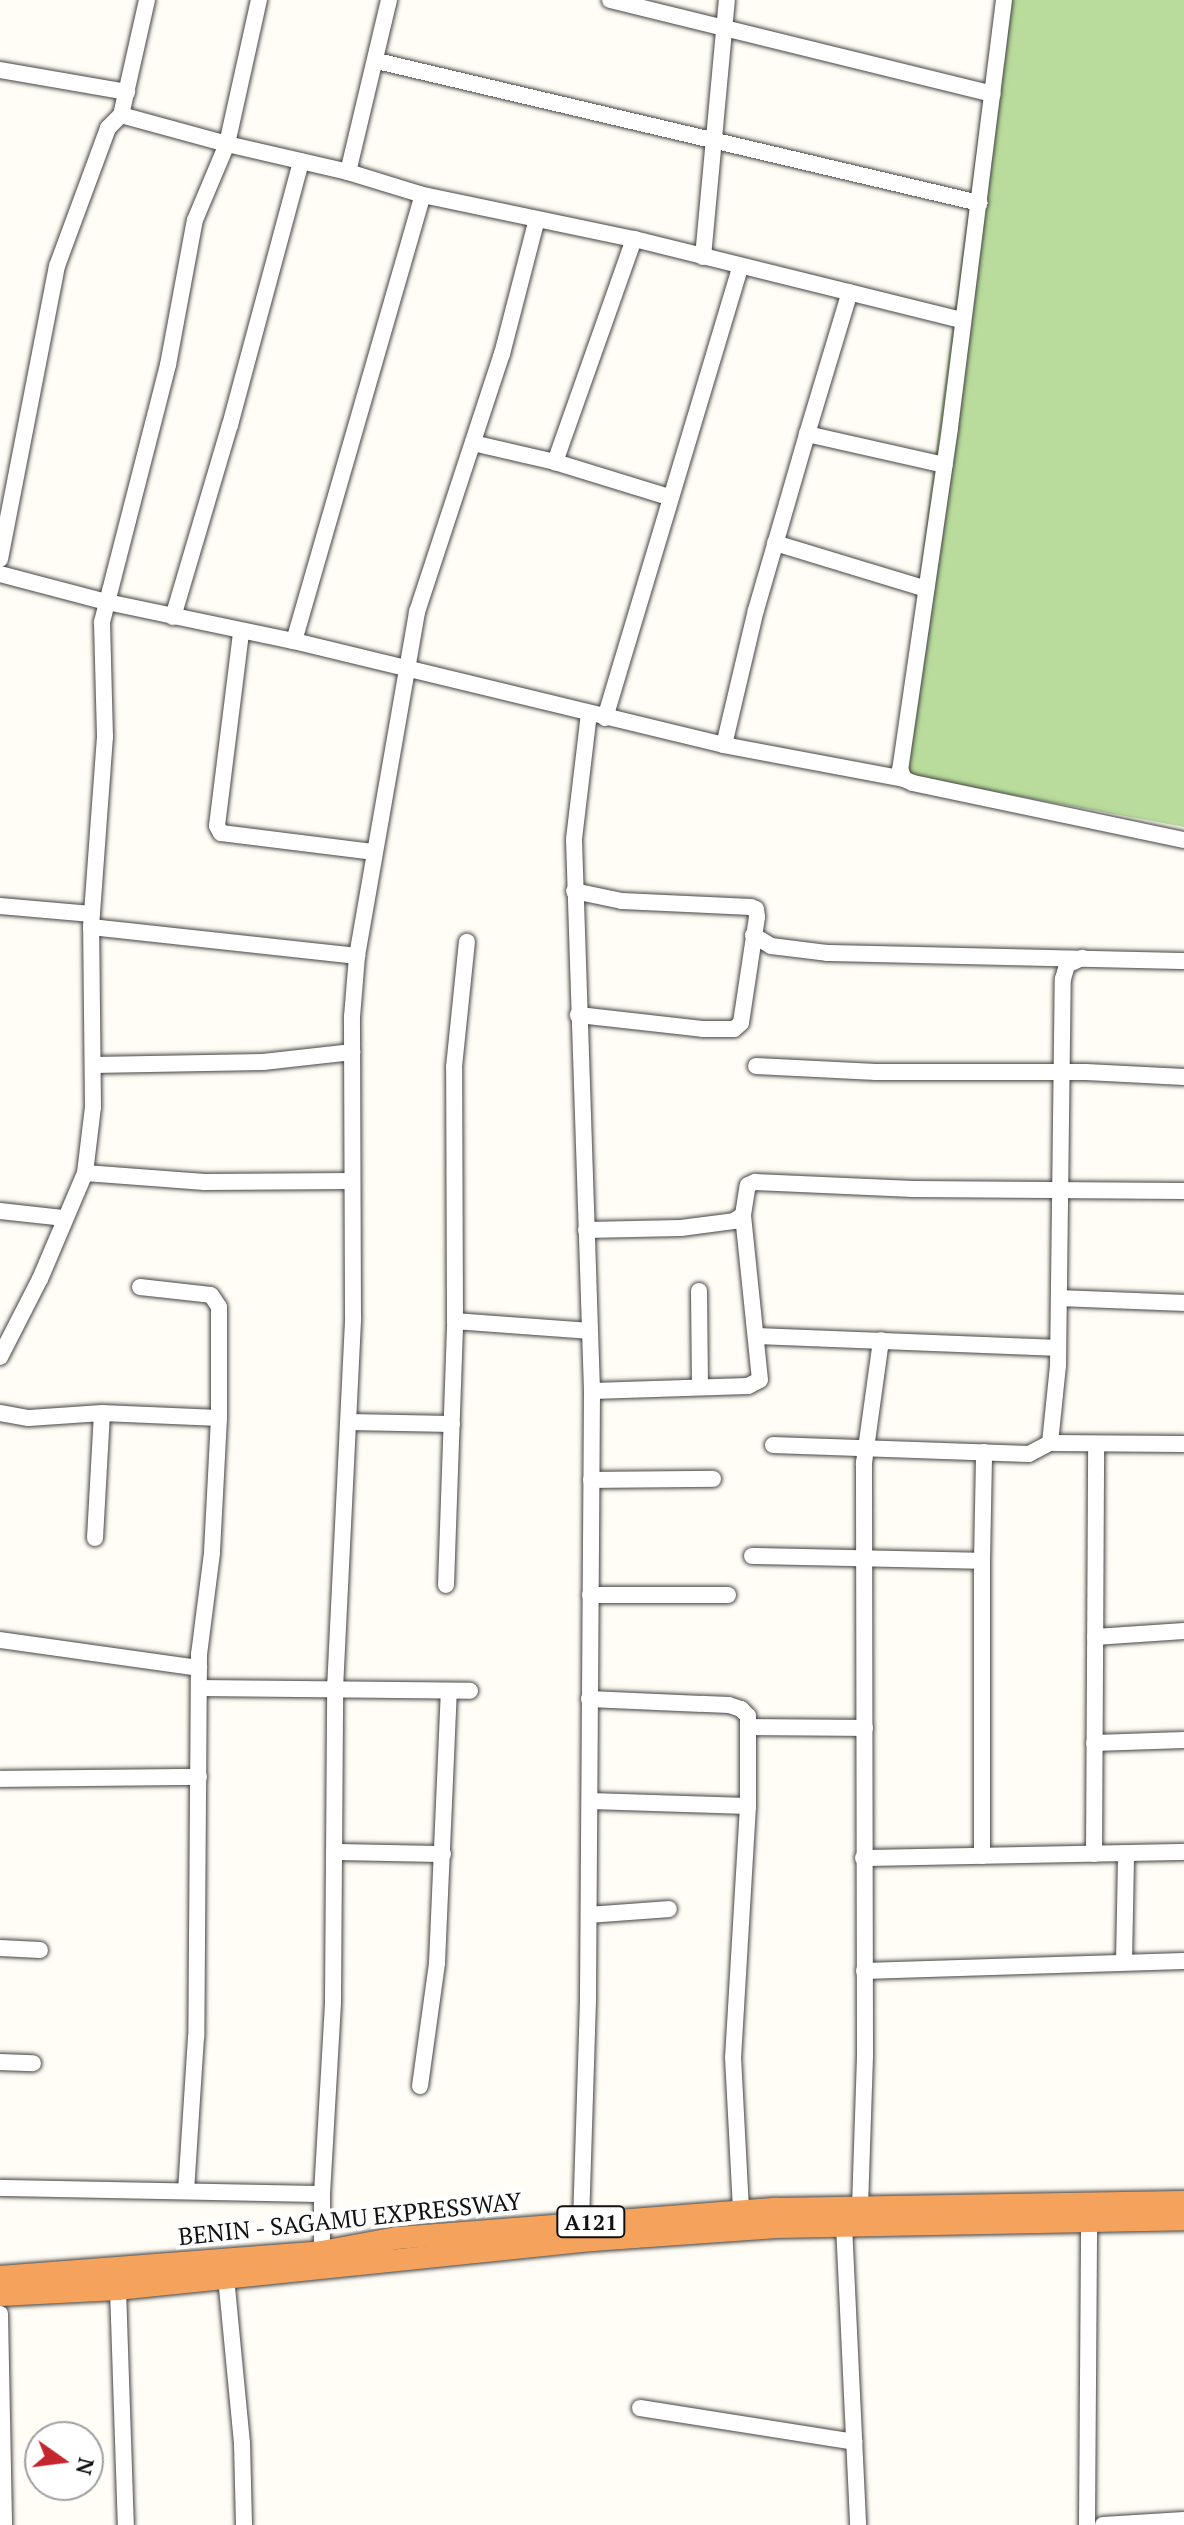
<!DOCTYPE html>
<html>
<head>
<meta charset="utf-8">
<style>
  body { margin:0 }
  #map { position:relative; width:1184px; height:2525px; overflow:hidden; background:#fffdf5; font-family:"PT Serif",serif }
  div>[style] { position:absolute }
  [style*='--x'] { left:calc(var(--x)*1px); top:calc(var(--y)*1px); width:calc(var(--w)*1px); rotate:calc(var(--a)*1deg) }
  .forest>* { inset:0; background:#b9dc9c }
  .roads { filter:drop-shadow(0 0 2px #444) drop-shadow(0 0 2px #444) }
  .minor>* { height:16px; margin:-8px; padding:0 8px; transform-origin:8px; border-radius:8px; background:#fff }
  .highway>* { height:22px; margin:-11px; padding:0 11px; transform-origin:11px; border-radius:11px; background:#f5a25d }
  span { translate:-50% -50%; white-space:nowrap; text-align:center; line-height:1.15; -webkit-text-stroke:8px #fff; paint-order:stroke }
  .shield-label span { padding:2px 6px; background:#fff; border:2px solid; border-radius:6px; -webkit-text-stroke-width:0 }
  .shield-label { font-size:22px; color:#111; font-weight:700 }
  .street-label { font-size:24px; color:#111 }
  .north { position:absolute; left:24px; top:2421px; width:80px; height:80px; box-sizing:border-box; background:#fff; border:2px solid #a0a0a0; border-radius:50%; rotate:104deg; font-size:22px; font-weight:700; line-height:32px; text-align:center; color:#111 }
  .north::after { content:''; display:block; margin:auto; width:28px; height:36px; background:#c4262e; clip-path:polygon(50% 0,100% 100%,50% 72%,0 100%) }
</style>
</head>
<body>
<div id="map">
  <div class="forest">
    <div style="clip-path:polygon(996px 0,1184px 0,1184px 827px,893px 773px)"></div>
  </div>
  <div class="roads">
    <div class="minor">
      <div style="--x:147;--y:0;--w:118;--a:102.7"></div>
      <div style="--x:121;--y:115;--w:110;--a:15.3"></div>
      <div style="--x:227;--y:144;--w:124;--a:13"></div>
      <div style="--x:348;--y:172;--w:78;--a:17"></div>
      <div style="--x:423;--y:195;--w:216;--a:11.8"></div>
      <div style="--x:634;--y:239;--w:338;--a:13.9"></div>
      <div style="--x:610;--y:0;--w:394;--a:13.8"></div>
      <div style="--x:1004;--y:0;--w:431;--a:97.2"></div>
      <div style="--x:950;--y:428;--w:345;--a:98.3"></div>
      <div style="--x:900;--y:769;--w:11;--a:68"></div>
      <div style="--x:904;--y:779;--w:10;--a:24"></div>
      <div style="--x:913;--y:783;--w:277;--a:11.9"></div>
      <div style="--x:377;--y:61;--w:619;--a:13.27"></div>
      <div style="--x:0;--y:70;--w:129;--a:9.8"></div>
      <div style="--x:348;--y:172;--w:177;--a:-76.6"></div>
      <div style="--x:634;--y:239;--w:237;--a:109.5"></div>
      <div style="--x:555;--y:462;--w:119;--a:17.1"></div>
      <div style="--x:703;--y:257;--w:258;--a:-84.7"></div>
      <div style="--x:807;--y:434;--w:148;--a:-73.2"></div>
      <div style="--x:473;--y:443;--w:84;--a:13"></div>
      <div style="--x:775;--y:543;--w:158;--a:16.9"></div>
      <div style="--x:0;--y:559;--w:298;--a:-79"></div>
      <div style="--x:57;--y:266;--w:147;--a:-69.7"></div>
      <div style="--x:108;--y:128;--w:18;--a:-45"></div>
      <div style="--x:0;--y:574;--w:111;--a:14.7"></div>
      <div style="--x:107;--y:602;--w:191;--a:11.8"></div>
      <div style="--x:294;--y:641;--w:442;--a:13.6"></div>
      <div style="--x:724;--y:745;--w:183;--a:10.7"></div>
      <div style="--x:173;--y:617;--w:200;--a:-73.5"></div>
      <div style="--x:230;--y:425;--w:273;--a:-74.9"></div>
      <div style="--x:241;--y:633;--w:194;--a:97.1"></div>
      <div style="--x:217;--y:826;--w:8;--a:60"></div>
      <div style="--x:221;--y:833;--w:153;--a:7.1"></div>
      <div style="--x:294;--y:641;--w:464;--a:-73.9"></div>
      <div style="--x:605;--y:718;--w:472;--a:-73.3"></div>
      <div style="--x:724;--y:745;--w:139;--a:-76.7"></div>
      <div style="--x:756;--y:610;--w:183;--a:-73.8"></div>
      <div style="--x:807;--y:434;--w:141;--a:12.7"></div>
      <div style="--x:574;--y:891;--w:49;--a:11.8"></div>
      <div style="--x:622;--y:901;--w:129;--a:2.7"></div>
      <div style="--x:751;--y:907;--w:5;--a:22"></div>
      <div style="--x:756;--y:909;--w:8;--a:83"></div>
      <div style="--x:757;--y:917;--w:107;--a:98.6"></div>
      <div style="--x:741;--y:1023;--w:9;--a:139"></div>
      <div style="--x:734;--y:1029;--w:31;--a:180"></div>
      <div style="--x:703;--y:1029;--w:126;--a:-173.6"></div>
      <div style="--x:0;--y:906;--w:92;--a:5"></div>
      <div style="--x:91;--y:927;--w:268;--a:6.2"></div>
      <div style="--x:753;--y:935;--w:21;--a:31"></div>
      <div style="--x:771;--y:946;--w:56;--a:7.1"></div>
      <div style="--x:827;--y:953;--w:357;--a:1.3"></div>
      <div style="--x:93;--y:1065;--w:170;--a:-1"></div>
      <div style="--x:263;--y:1062;--w:90;--a:-6.4"></div>
      <div style="--x:756;--y:1066;--w:120;--a:2.9"></div>
      <div style="--x:876;--y:1072;--w:210;--a:0"></div>
      <div style="--x:1086;--y:1072;--w:98;--a:2.9"></div>
      <div style="--x:85;--y:1173;--w:120;--a:4.3"></div>
      <div style="--x:205;--y:1182;--w:147;--a:-0.4"></div>
      <div style="--x:0;--y:1211;--w:63;--a:6.3"></div>
      <div style="--x:586;--y:1230;--w:95;--a:-1.2"></div>
      <div style="--x:681;--y:1228;--w:53;--a:-7.5"></div>
      <div style="--x:734;--y:1221;--w:11;--a:-34"></div>
      <div style="--x:140;--y:1287;--w:71;--a:6.4"></div>
      <div style="--x:211;--y:1295;--w:14;--a:56"></div>
      <div style="--x:219;--y:1307;--w:111;--a:90"></div>
      <div style="--x:219;--y:1418;--w:135;--a:93"></div>
      <div style="--x:212;--y:1553;--w:102;--a:97.3"></div>
      <div style="--x:199;--y:1654;--w:383;--a:90.4"></div>
      <div style="--x:196;--y:2037;--w:153;--a:93.7"></div>
      <div style="--x:699;--y:1291;--w:96;--a:89.4"></div>
      <div style="--x:1060;--y:1298;--w:124;--a:2.3"></div>
      <div style="--x:455;--y:1321;--w:135;--a:4.2"></div>
      <div style="--x:758;--y:1336;--w:300;--a:2.3"></div>
      <div style="--x:0;--y:1357;--w:88;--a:-62.9"></div>
      <div style="--x:40;--y:1279;--w:115;--a:-67"></div>
      <div style="--x:85;--y:1173;--w:66;--a:-83.1"></div>
      <div style="--x:93;--y:1107;--w:180;--a:-90.6"></div>
      <div style="--x:91;--y:927;--w:191;--a:-85.8"></div>
      <div style="--x:105;--y:737;--w:115;--a:-91.5"></div>
      <div style="--x:102;--y:622;--w:265;--a:-75.6"></div>
      <div style="--x:168;--y:365;--w:147;--a:-79.5"></div>
      <div style="--x:195;--y:220;--w:82;--a:-67.2"></div>
      <div style="--x:227;--y:144;--w:148;--a:-77.5"></div>
      <div style="--x:592;--y:1391;--w:156;--a:-1.8"></div>
      <div style="--x:748;--y:1386;--w:13;--a:-27"></div>
      <div style="--x:760;--y:1380;--w:166;--a:-95.9"></div>
      <div style="--x:743;--y:1215;--w:30;--a:-81"></div>
      <div style="--x:748;--y:1185;--w:8;--a:-23"></div>
      <div style="--x:755;--y:1182;--w:158;--a:2.5"></div>
      <div style="--x:913;--y:1189;--w:271;--a:0.4"></div>
      <div style="--x:0;--y:1413;--w:29;--a:10"></div>
      <div style="--x:29;--y:1418;--w:73;--a:-3.9"></div>
      <div style="--x:102;--y:1413;--w:117;--a:2.4"></div>
      <div style="--x:349;--y:1422;--w:103;--a:1.1"></div>
      <div style="--x:1050;--y:1443;--w:77;--a:-84.1"></div>
      <div style="--x:1058;--y:1366;--w:387;--a:-89.3"></div>
      <div style="--x:1063;--y:979;--w:15;--a:-74"></div>
      <div style="--x:1067;--y:965;--w:17;--a:-25"></div>
      <div style="--x:773;--y:1445;--w:256;--a:2"></div>
      <div style="--x:1029;--y:1454;--w:24;--a:-28"></div>
      <div style="--x:1050;--y:1443;--w:134;--a:0.4"></div>
      <div style="--x:591;--y:1480;--w:122;--a:-0.5"></div>
      <div style="--x:95;--y:1538;--w:125;--a:-86.8"></div>
      <div style="--x:752;--y:1556;--w:230;--a:1.2"></div>
      <div style="--x:982;--y:1561;--w:295;--a:90"></div>
      <div style="--x:982;--y:1561;--w:109;--a:-88.9"></div>
      <div style="--x:446;--y:1585;--w:264;--a:-88"></div>
      <div style="--x:455;--y:1321;--w:254;--a:-90.2"></div>
      <div style="--x:454;--y:1067;--w:126;--a:-84.1"></div>
      <div style="--x:590;--y:1595;--w:138;--a:0"></div>
      <div style="--x:1095;--y:1637;--w:89;--a:-3.9"></div>
      <div style="--x:0;--y:1640;--w:201;--a:8"></div>
      <div style="--x:199;--y:1688;--w:271;--a:0.6"></div>
      <div style="--x:589;--y:1699;--w:140;--a:2.5"></div>
      <div style="--x:729;--y:1705;--w:13;--a:18"></div>
      <div style="--x:741;--y:1709;--w:10;--a:45"></div>
      <div style="--x:748;--y:1716;--w:90;--a:90"></div>
      <div style="--x:748;--y:1806;--w:251;--a:93.4"></div>
      <div style="--x:733;--y:2057;--w:154;--a:87"></div>
      <div style="--x:750;--y:1727;--w:115;--a:0.5"></div>
      <div style="--x:1094;--y:1743;--w:90;--a:-1.9"></div>
      <div style="--x:0;--y:1779;--w:199;--a:-0.6"></div>
      <div style="--x:590;--y:1801;--w:158;--a:1.8"></div>
      <div style="--x:334;--y:1852;--w:109;--a:1.1"></div>
      <div style="--x:1094;--y:1854;--w:408;--a:-89.7"></div>
      <div style="--x:863;--y:1858;--w:321;--a:-1.1"></div>
      <div style="--x:589;--y:1915;--w:80;--a:-4.3"></div>
      <div style="--x:0;--y:1948;--w:40;--a:2.9"></div>
      <div style="--x:1124;--y:1962;--w:107;--a:-88.9"></div>
      <div style="--x:864;--y:1971;--w:320;--a:-1.8"></div>
      <div style="--x:0;--y:2062;--w:33;--a:2"></div>
      <div style="--x:420;--y:2086;--w:124;--a:-82.1"></div>
      <div style="--x:437;--y:1963;--w:271;--a:-87.5"></div>
      <div style="--x:0;--y:2188;--w:322;--a:1.1"></div>
      <div style="--x:322;--y:2194;--w:58;--a:90"></div>
      <div style="--x:322;--y:2194;--w:193;--a:-86.7"></div>
      <div style="--x:333;--y:2001;--w:312;--a:-89.6"></div>
      <div style="--x:335;--y:1689;--w:373;--a:-87.2"></div>
      <div style="--x:353;--y:1316;--w:299;--a:-90.2"></div>
      <div style="--x:352;--y:1017;--w:61;--a:-85.3"></div>
      <div style="--x:357;--y:956;--w:349;--a:-80.1"></div>
      <div style="--x:417;--y:612;--w:272;--a:-71.8"></div>
      <div style="--x:502;--y:354;--w:139;--a:-75.5"></div>
      <div style="--x:860;--y:2207;--w:152;--a:-88.1"></div>
      <div style="--x:865;--y:2055;--w:592;--a:-90.1"></div>
      <div style="--x:864;--y:1463;--w:124;--a:-82.1"></div>
      <div style="--x:581;--y:2223;--w:227;--a:-88.2"></div>
      <div style="--x:588;--y:1996;--w:605;--a:-89.62"></div>
      <div style="--x:592;--y:1391;--w:552;--a:-91.87"></div>
      <div style="--x:574;--y:839;--w:126;--a:-83.2"></div>
      <div style="--x:844;--y:2225;--w:300;--a:87.3"></div>
      <div style="--x:226;--y:2277;--w:167;--a:84.5"></div>
      <div style="--x:242;--y:2443;--w:82;--a:88.6"></div>
      <div style="--x:118;--y:2289;--w:236;--a:88.1"></div>
      <div style="--x:0;--y:2314;--w:211;--a:88.9"></div>
      <div style="--x:640;--y:2408;--w:217;--a:9"></div>
      <div style="--x:1087;--y:2525;--w:305;--a:-89.6"></div>
      <div style="--x:1103;--y:2525;--w:81;--a:-3.5"></div>
    </div>
    <div class="highway">
      <div style="--x:0;--y:2277;--w:323;--a:-4.4"></div>
      <div style="--x:322;--y:2252;--w:76;--a:-10.6"></div>
      <div style="--x:397;--y:2238;--w:379;--a:-4.4"></div>
      <div style="--x:775;--y:2209;--w:409;--a:-1"></div>
      <div style="--x:0;--y:2295;--w:118;--a:-2.9"></div>
      <div style="--x:118;--y:2289;--w:477;--a:-5.9"></div>
      <div style="--x:592;--y:2240;--w:185;--a:-4"></div>
      <div style="--x:777;--y:2227;--w:407;--a:-1.1"></div>
    </div>
  </div>
  <div class="shield-label">
    <span style="left:591px;top:2222px">A121</span>
  </div>
  <div class="street-label">
    <span style="left:350px;top:2219px;rotate:-6deg">BENIN - SAGAMU EXPRESSWAY</span>
  </div>
  <div class="north">N</div>
</div>
</body>
</html>
